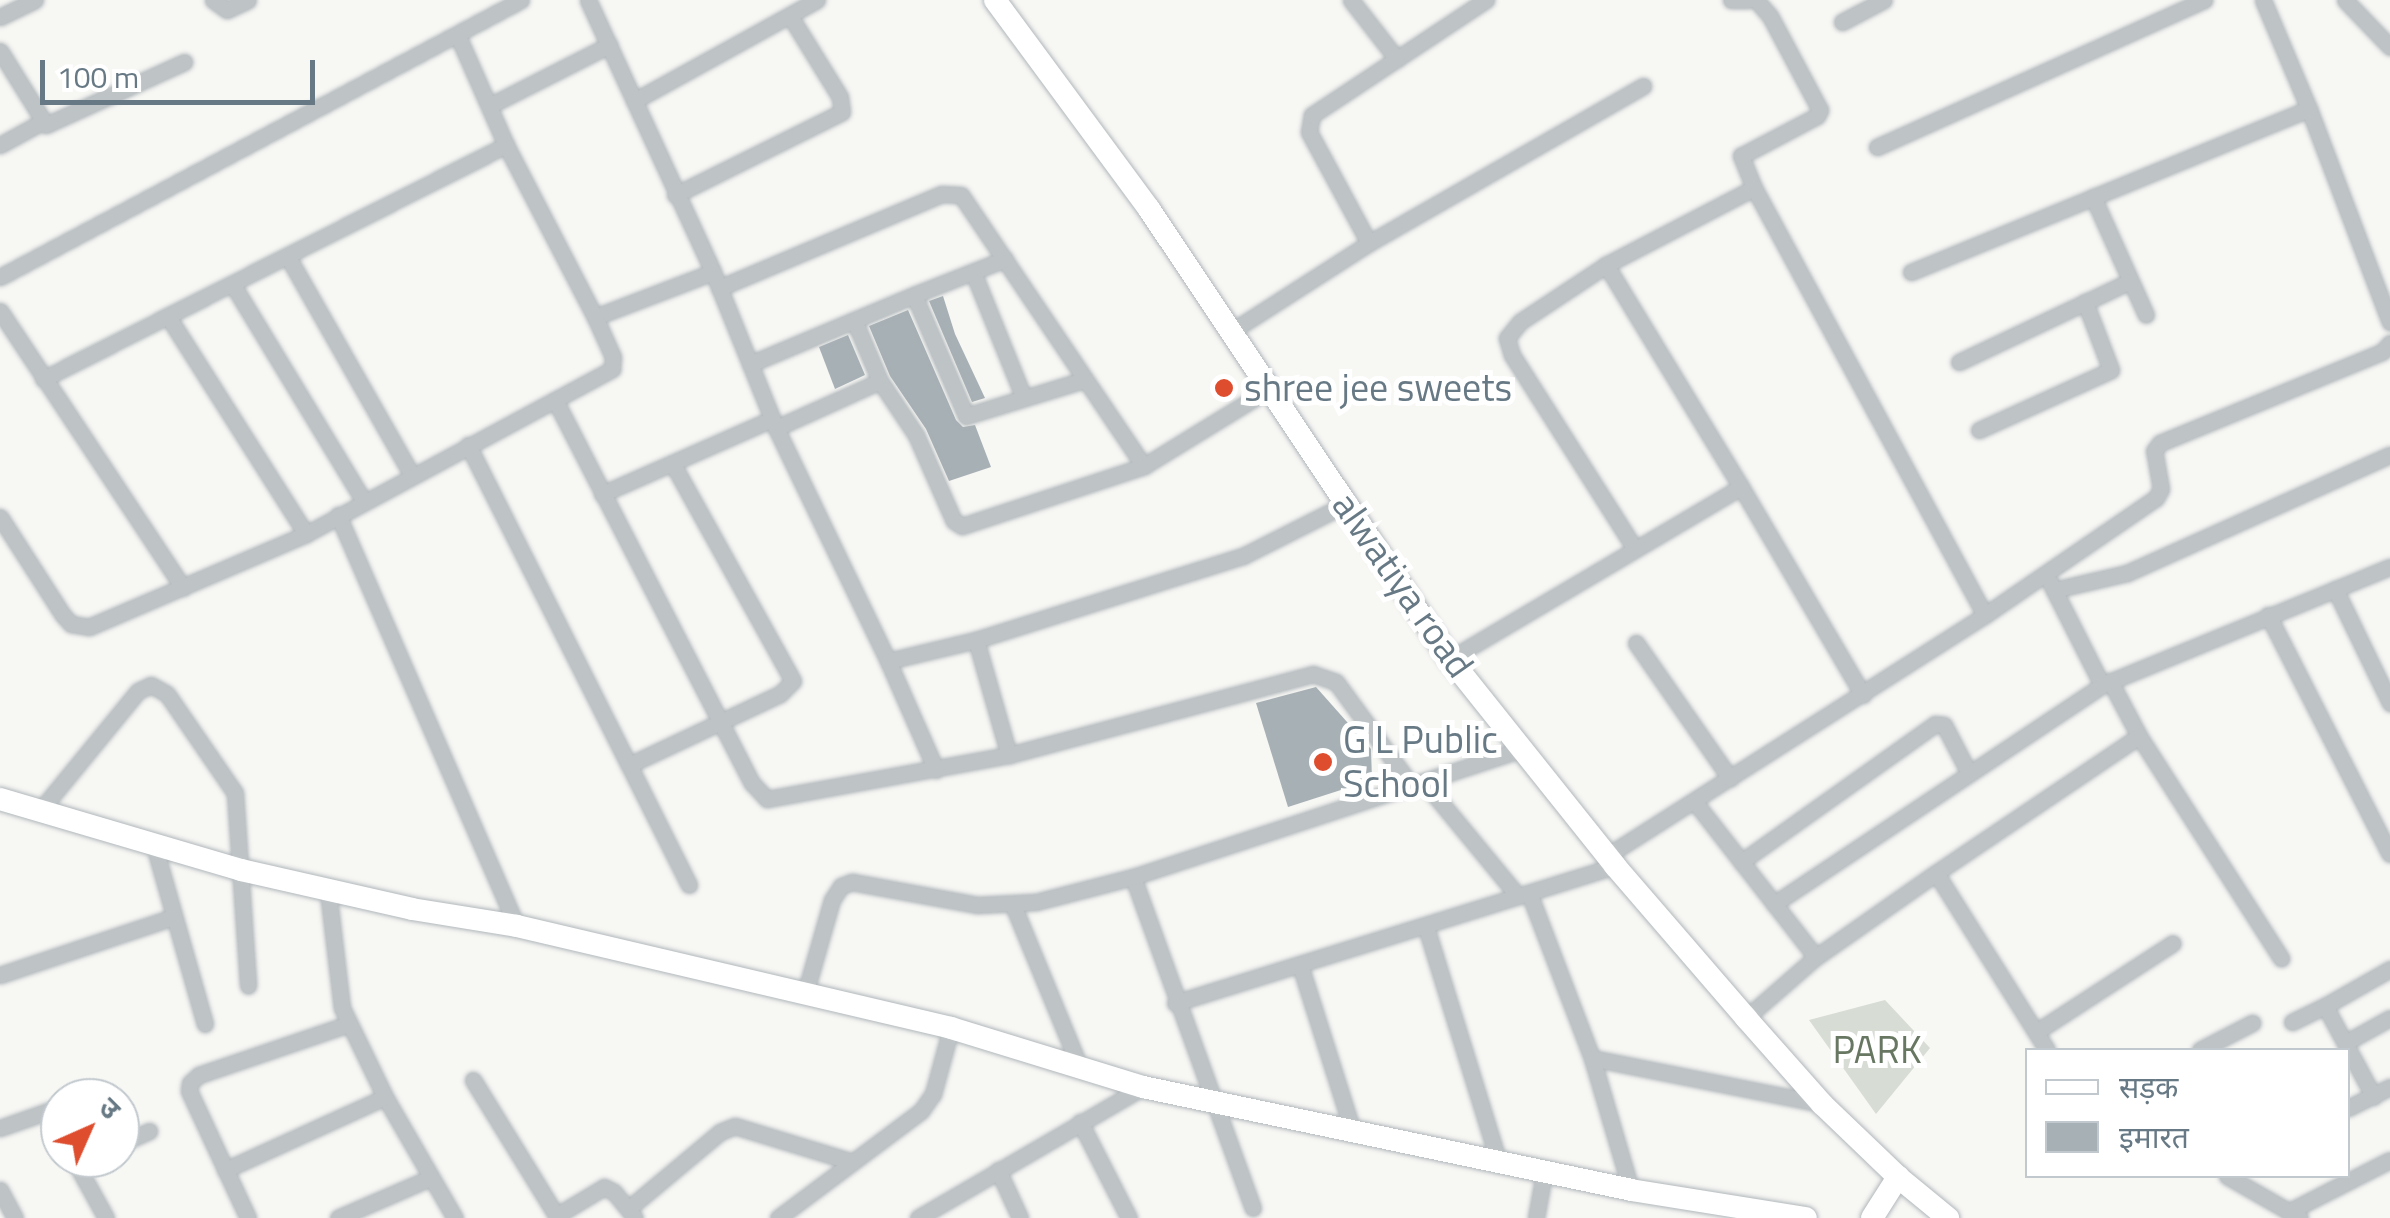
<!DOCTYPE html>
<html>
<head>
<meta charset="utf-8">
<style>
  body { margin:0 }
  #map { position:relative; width:2390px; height:1218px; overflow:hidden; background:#f7f7f4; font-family:"Titillium Web","Noto Sans Devanagari",sans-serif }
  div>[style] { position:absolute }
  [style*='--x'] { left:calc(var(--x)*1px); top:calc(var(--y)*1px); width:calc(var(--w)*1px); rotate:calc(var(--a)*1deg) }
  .green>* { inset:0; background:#d7dcd4 }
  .building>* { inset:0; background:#a7b0b5 }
  .roads { filter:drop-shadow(0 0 2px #b1b7bb) drop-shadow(0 0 2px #b1b7bb) }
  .street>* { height:15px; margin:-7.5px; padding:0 7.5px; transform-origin:7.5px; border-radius:7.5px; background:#bec3c6 }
  .secondary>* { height:22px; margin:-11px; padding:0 11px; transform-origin:11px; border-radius:11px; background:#fff }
  .dots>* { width:28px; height:28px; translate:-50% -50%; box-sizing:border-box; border:5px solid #fff; border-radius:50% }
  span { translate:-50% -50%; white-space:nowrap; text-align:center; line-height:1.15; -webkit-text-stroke:10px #fff; paint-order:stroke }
  .poi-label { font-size:38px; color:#677984 }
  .left { translate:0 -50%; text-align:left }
  .street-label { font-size:38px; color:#677984 }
  .park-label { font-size:38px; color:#677762 }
  .legend { position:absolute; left:2025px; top:1048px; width:325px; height:130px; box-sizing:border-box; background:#fff; border:2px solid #c2c9ce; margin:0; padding:12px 18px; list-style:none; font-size:30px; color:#677984 }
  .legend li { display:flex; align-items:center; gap:20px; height:50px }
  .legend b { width:50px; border:2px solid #c2c9ce }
  .north { position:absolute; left:40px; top:1078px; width:100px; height:100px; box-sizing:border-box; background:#fff; border:2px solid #c2c9ce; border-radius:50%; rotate:45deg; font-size:28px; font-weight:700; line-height:40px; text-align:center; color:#677984 }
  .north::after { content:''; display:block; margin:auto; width:35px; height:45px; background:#de4d2e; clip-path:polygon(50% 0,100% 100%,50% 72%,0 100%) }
  .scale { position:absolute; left:40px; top:60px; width:275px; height:45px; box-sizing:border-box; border:5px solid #677984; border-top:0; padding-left:12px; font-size:30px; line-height:35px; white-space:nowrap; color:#677984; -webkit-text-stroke:8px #fff; paint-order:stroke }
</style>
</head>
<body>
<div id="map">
  <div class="green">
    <div style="clip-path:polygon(1885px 1000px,1930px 1048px,1876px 1114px,1809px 1020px)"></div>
  </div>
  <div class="building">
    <div style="clip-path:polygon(943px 296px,955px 334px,985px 398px,972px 402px,929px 301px)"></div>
    <div style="clip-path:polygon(908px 310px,956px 420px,963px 427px,975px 425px,991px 467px,949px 481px,926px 429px,890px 376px,869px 326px)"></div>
    <div style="clip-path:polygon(848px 335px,865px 375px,835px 389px,819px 347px)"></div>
    <div style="clip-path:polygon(1316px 687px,1371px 749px,1372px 780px,1288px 807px,1256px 703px)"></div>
  </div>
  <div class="roads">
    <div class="street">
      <div style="--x:213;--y:0;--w:17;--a:36"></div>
      <div style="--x:227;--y:10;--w:23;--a:-25"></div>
      <div style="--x:588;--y:0;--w:299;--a:65.3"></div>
      <div style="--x:713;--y:272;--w:168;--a:68"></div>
      <div style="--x:776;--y:428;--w:259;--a:64.3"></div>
      <div style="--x:888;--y:661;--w:90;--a:-13.4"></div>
      <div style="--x:976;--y:640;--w:280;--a:-17.5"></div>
      <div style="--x:1243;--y:556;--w:115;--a:-26.8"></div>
      <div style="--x:1351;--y:0;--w:75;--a:52.1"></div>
      <div style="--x:1731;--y:0;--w:17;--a:0"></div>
      <div style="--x:2345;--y:0;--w:65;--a:46.2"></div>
      <div style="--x:0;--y:17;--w:39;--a:-26"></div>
      <div style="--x:1842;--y:22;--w:47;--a:-27.6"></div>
      <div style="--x:0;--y:51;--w:87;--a:58.1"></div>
      <div style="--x:46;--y:125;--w:152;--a:-24.5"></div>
      <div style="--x:634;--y:101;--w:209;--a:-28.9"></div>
      <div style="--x:489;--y:106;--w:135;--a:-26.9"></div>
      <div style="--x:2309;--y:109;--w:228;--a:69.2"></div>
      <div style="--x:0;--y:145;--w:48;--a:-28.7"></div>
      <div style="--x:1877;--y:147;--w:359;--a:-24.2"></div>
      <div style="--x:1754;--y:188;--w:35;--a:-112"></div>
      <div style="--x:1741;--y:156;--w:86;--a:-27.8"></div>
      <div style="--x:1817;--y:116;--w:7;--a:-63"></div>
      <div style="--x:1820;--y:110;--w:106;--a:-118"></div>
      <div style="--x:1770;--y:16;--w:21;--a:-131"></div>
      <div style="--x:675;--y:195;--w:186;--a:-26.4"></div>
      <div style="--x:842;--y:112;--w:15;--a:-98"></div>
      <div style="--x:840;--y:97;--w:95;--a:-121.7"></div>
      <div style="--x:2093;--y:197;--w:129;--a:65.8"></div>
      <div style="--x:1369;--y:243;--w:316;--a:-29.8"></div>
      <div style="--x:288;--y:257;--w:251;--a:60.4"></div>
      <div style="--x:1606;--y:265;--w:167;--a:-27.5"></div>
      <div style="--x:1754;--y:188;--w:485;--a:61.6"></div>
      <div style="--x:1985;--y:615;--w:448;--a:147.5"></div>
      <div style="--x:973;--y:272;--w:136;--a:68"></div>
      <div style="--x:1911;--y:272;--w:430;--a:-22.3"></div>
      <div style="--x:2309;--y:109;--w:118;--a:-112.9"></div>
      <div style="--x:0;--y:277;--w:590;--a:-28"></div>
      <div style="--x:233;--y:285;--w:253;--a:58.8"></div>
      <div style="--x:719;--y:288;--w:241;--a:-22.9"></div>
      <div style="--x:941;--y:194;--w:20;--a:3"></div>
      <div style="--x:961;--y:195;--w:327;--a:56"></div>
      <div style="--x:914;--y:295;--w:98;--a:-21.6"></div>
      <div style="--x:0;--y:311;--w:332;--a:56.5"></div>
      <div style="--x:595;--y:317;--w:126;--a:-20.9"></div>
      <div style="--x:169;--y:318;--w:256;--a:57.6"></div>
      <div style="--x:854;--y:320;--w:66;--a:66.9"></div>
      <div style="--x:880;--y:381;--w:65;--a:56.3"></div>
      <div style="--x:916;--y:435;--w:94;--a:66.2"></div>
      <div style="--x:954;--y:521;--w:9;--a:32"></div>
      <div style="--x:962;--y:526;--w:192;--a:-18.2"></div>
      <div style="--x:1144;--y:466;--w:149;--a:-31.6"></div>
      <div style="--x:1232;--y:331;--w:163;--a:-32.7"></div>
      <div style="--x:1369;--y:243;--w:126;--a:-118.4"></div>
      <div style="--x:1309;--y:132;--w:17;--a:-80"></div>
      <div style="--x:1312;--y:115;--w:209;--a:-33.5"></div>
      <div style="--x:1959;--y:362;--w:189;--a:-25.3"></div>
      <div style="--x:750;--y:364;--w:178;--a:-22.8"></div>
      <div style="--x:914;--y:295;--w:132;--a:66.7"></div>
      <div style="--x:966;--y:416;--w:123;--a:-17"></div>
      <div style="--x:43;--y:379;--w:519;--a:-26.81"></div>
      <div style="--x:555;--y:400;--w:431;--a:62.8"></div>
      <div style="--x:752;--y:783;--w:22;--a:47"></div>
      <div style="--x:767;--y:799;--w:246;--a:-10.3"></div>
      <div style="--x:1009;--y:755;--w:315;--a:-14.9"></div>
      <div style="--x:1313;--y:674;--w:24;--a:19"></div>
      <div style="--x:1336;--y:682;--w:127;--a:53.9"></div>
      <div style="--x:776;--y:428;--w:114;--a:-24.3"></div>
      <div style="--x:1979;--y:430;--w:145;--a:-24.4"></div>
      <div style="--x:2111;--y:370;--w:73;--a:-110.9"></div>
      <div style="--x:468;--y:445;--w:358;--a:63.3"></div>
      <div style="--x:629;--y:765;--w:167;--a:-25.2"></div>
      <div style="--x:780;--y:694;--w:18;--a:-45"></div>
      <div style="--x:793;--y:681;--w:249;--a:-119"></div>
      <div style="--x:1741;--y:487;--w:241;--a:59.6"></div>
      <div style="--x:602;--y:494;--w:186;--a:-23.8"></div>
      <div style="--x:338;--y:515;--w:448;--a:66.5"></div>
      <div style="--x:0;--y:517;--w:117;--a:57.3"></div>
      <div style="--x:63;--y:615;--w:12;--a:48"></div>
      <div style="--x:71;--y:624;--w:18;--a:9"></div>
      <div style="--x:89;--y:627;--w:236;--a:-23.2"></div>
      <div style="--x:306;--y:534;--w:348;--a:-28.3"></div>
      <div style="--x:612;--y:369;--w:12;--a:-85"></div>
      <div style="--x:613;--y:357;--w:44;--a:-114.2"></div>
      <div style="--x:595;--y:317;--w:194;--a:-117.4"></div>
      <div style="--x:506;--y:145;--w:119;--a:-113.8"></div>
      <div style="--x:2050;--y:582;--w:115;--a:63.2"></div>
      <div style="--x:2335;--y:589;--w:127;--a:64.2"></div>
      <div style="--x:2054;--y:590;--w:75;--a:-13.1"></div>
      <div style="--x:2127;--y:573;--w:288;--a:-24.2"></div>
      <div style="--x:1985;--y:615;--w:207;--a:-34.4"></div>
      <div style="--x:2156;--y:498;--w:10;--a:-61"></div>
      <div style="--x:2161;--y:489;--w:39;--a:-100"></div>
      <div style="--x:2154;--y:451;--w:10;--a:-53"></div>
      <div style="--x:2160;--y:443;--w:240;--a:-22.3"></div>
      <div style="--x:2382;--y:352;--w:12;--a:-48"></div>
      <div style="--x:2268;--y:615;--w:268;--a:63"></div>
      <div style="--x:976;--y:640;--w:120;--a:74"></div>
      <div style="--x:1636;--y:643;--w:165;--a:55.2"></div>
      <div style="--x:1450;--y:659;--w:338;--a:-30.6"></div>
      <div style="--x:1741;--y:487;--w:260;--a:-121.3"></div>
      <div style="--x:1606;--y:265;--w:103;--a:146.5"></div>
      <div style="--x:1520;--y:322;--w:21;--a:129"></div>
      <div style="--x:1507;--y:338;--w:18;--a:74"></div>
      <div style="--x:1512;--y:355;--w:230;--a:57.6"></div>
      <div style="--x:888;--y:661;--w:119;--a:66.2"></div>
      <div style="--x:2110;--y:681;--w:62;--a:62.2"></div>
      <div style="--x:2139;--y:736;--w:264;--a:57.4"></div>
      <div style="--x:629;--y:765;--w:134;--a:63.4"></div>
      <div style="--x:1424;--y:782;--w:148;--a:50.5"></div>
      <div style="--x:1694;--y:801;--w:198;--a:52"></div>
      <div style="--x:39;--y:812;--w:156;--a:-50.7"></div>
      <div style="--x:138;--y:691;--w:14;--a:-25"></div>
      <div style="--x:151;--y:685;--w:18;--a:29"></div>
      <div style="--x:167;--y:694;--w:120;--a:55.5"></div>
      <div style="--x:235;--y:793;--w:193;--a:86.1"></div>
      <div style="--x:154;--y:845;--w:186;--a:74.1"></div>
      <div style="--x:1741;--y:862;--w:238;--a:-35.4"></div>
      <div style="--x:1935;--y:724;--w:9;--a:6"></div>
      <div style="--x:1944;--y:725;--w:54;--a:62.5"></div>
      <div style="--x:1936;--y:873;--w:245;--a:-34"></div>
      <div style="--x:1133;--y:877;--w:352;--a:70.1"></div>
      <div style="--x:328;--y:891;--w:118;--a:83.2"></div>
      <div style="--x:342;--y:1008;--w:99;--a:64.2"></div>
      <div style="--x:385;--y:1097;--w:140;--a:60"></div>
      <div style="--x:1529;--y:893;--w:177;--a:69.1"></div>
      <div style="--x:1592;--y:1058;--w:235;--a:11.3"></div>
      <div style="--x:1774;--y:904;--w:394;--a:-33.7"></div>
      <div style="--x:2102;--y:685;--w:311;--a:-22.3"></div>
      <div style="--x:1013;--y:905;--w:178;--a:67.6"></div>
      <div style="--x:1426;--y:927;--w:243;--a:72.8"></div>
      <div style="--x:1300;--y:965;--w:172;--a:72.4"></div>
      <div style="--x:0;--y:975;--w:182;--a:-18.5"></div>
      <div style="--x:805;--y:994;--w:98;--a:-74"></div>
      <div style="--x:832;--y:900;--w:17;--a:-57"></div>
      <div style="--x:841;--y:886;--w:12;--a:-20"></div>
      <div style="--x:852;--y:882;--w:127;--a:10.4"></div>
      <div style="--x:977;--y:905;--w:59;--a:-2.9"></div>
      <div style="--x:1036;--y:902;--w:100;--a:-14.5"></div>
      <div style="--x:1133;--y:877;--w:410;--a:-18.2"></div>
      <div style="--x:1175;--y:1003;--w:461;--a:-17.3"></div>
      <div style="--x:2325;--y:1006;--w:75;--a:-29.6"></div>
      <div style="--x:1746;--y:1018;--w:93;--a:-41.1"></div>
      <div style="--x:1816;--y:957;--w:146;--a:-35"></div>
      <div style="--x:1936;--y:873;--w:209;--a:57.9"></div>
      <div style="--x:2292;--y:1022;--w:37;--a:-26"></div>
      <div style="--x:2325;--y:1006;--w:103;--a:61.7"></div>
      <div style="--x:2036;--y:1032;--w:163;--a:-33"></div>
      <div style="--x:2345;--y:1043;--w:51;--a:-29.1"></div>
      <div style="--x:2200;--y:1050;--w:59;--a:-27.4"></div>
      <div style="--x:1592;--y:1058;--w:138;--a:73.5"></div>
      <div style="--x:473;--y:1080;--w:162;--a:58.4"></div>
      <div style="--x:2348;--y:1108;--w:47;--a:-26.6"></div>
      <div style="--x:1080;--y:1122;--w:108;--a:63"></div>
      <div style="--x:0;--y:1128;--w:60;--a:-19.3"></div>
      <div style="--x:120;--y:1144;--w:32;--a:-24"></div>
      <div style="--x:88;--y:1158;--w:14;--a:129"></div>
      <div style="--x:79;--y:1169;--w:56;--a:61.1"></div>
      <div style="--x:225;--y:1170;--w:176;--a:-24.5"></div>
      <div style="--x:998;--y:1170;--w:53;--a:65.4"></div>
      <div style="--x:2227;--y:1176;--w:84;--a:29.9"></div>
      <div style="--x:0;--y:1190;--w:32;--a:62"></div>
      <div style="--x:628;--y:1209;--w:120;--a:-39.9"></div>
      <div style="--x:720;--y:1132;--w:16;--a:-22"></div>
      <div style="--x:735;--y:1126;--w:123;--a:17"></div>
      <div style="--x:2288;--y:1212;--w:114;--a:-27"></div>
      <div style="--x:556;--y:1216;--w:56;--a:-31.1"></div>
      <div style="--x:604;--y:1187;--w:11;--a:27"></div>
      <div style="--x:614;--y:1192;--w:33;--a:51"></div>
      <div style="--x:248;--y:1218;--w:140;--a:-114.9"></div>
      <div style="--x:189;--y:1091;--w:8;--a:-83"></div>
      <div style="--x:190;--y:1083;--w:12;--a:-42"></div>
      <div style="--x:199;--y:1075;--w:158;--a:-18.8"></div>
      <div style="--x:338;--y:1218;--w:100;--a:-23.5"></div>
      <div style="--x:778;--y:1218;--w:179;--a:-36.8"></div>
      <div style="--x:921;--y:1111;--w:21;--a:-55"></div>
      <div style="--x:933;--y:1094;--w:68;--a:-74.7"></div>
      <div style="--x:918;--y:1218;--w:260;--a:-30.2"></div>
      <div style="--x:1536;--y:1218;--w:51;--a:-79.8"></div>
    </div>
    <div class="secondary">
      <div style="--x:995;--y:0;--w:260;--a:53.6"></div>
      <div style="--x:1149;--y:209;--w:541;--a:56.22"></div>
      <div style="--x:1450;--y:659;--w:265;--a:51.4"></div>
      <div style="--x:1615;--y:866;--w:201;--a:49.2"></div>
      <div style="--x:1746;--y:1018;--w:115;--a:48.5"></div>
      <div style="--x:1822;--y:1104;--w:105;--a:43.8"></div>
      <div style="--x:0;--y:799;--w:251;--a:16.4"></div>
      <div style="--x:241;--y:870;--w:175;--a:12.8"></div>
      <div style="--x:412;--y:909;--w:106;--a:9.2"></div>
      <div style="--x:517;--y:926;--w:446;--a:13.2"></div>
      <div style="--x:951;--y:1028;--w:201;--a:17.1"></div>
      <div style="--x:1143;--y:1087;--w:499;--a:11.9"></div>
      <div style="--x:1631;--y:1190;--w:177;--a:9.1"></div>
      <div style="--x:1872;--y:1218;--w:49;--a:-57.6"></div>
      <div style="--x:1898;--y:1177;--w:65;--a:39.4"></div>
    </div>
  </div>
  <div class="dots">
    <div style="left:1224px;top:388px;background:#de4d2e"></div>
    <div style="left:1323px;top:762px;background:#de4d2e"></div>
  </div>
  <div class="poi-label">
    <span class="left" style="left:1244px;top:388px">shree jee sweets</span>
    <span class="left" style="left:1343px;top:762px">G L Public<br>School</span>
  </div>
  <div class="street-label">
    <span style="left:1403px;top:585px;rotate:55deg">alwatiya road</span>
  </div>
  <div class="park-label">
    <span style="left:1877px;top:1050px">PARK</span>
  </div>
  <ul class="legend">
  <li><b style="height:12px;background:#fff"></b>सड़क</li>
  <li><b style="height:28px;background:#a7b0b5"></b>इमारत</li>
  </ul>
  <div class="north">उ</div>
  <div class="scale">100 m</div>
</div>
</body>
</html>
